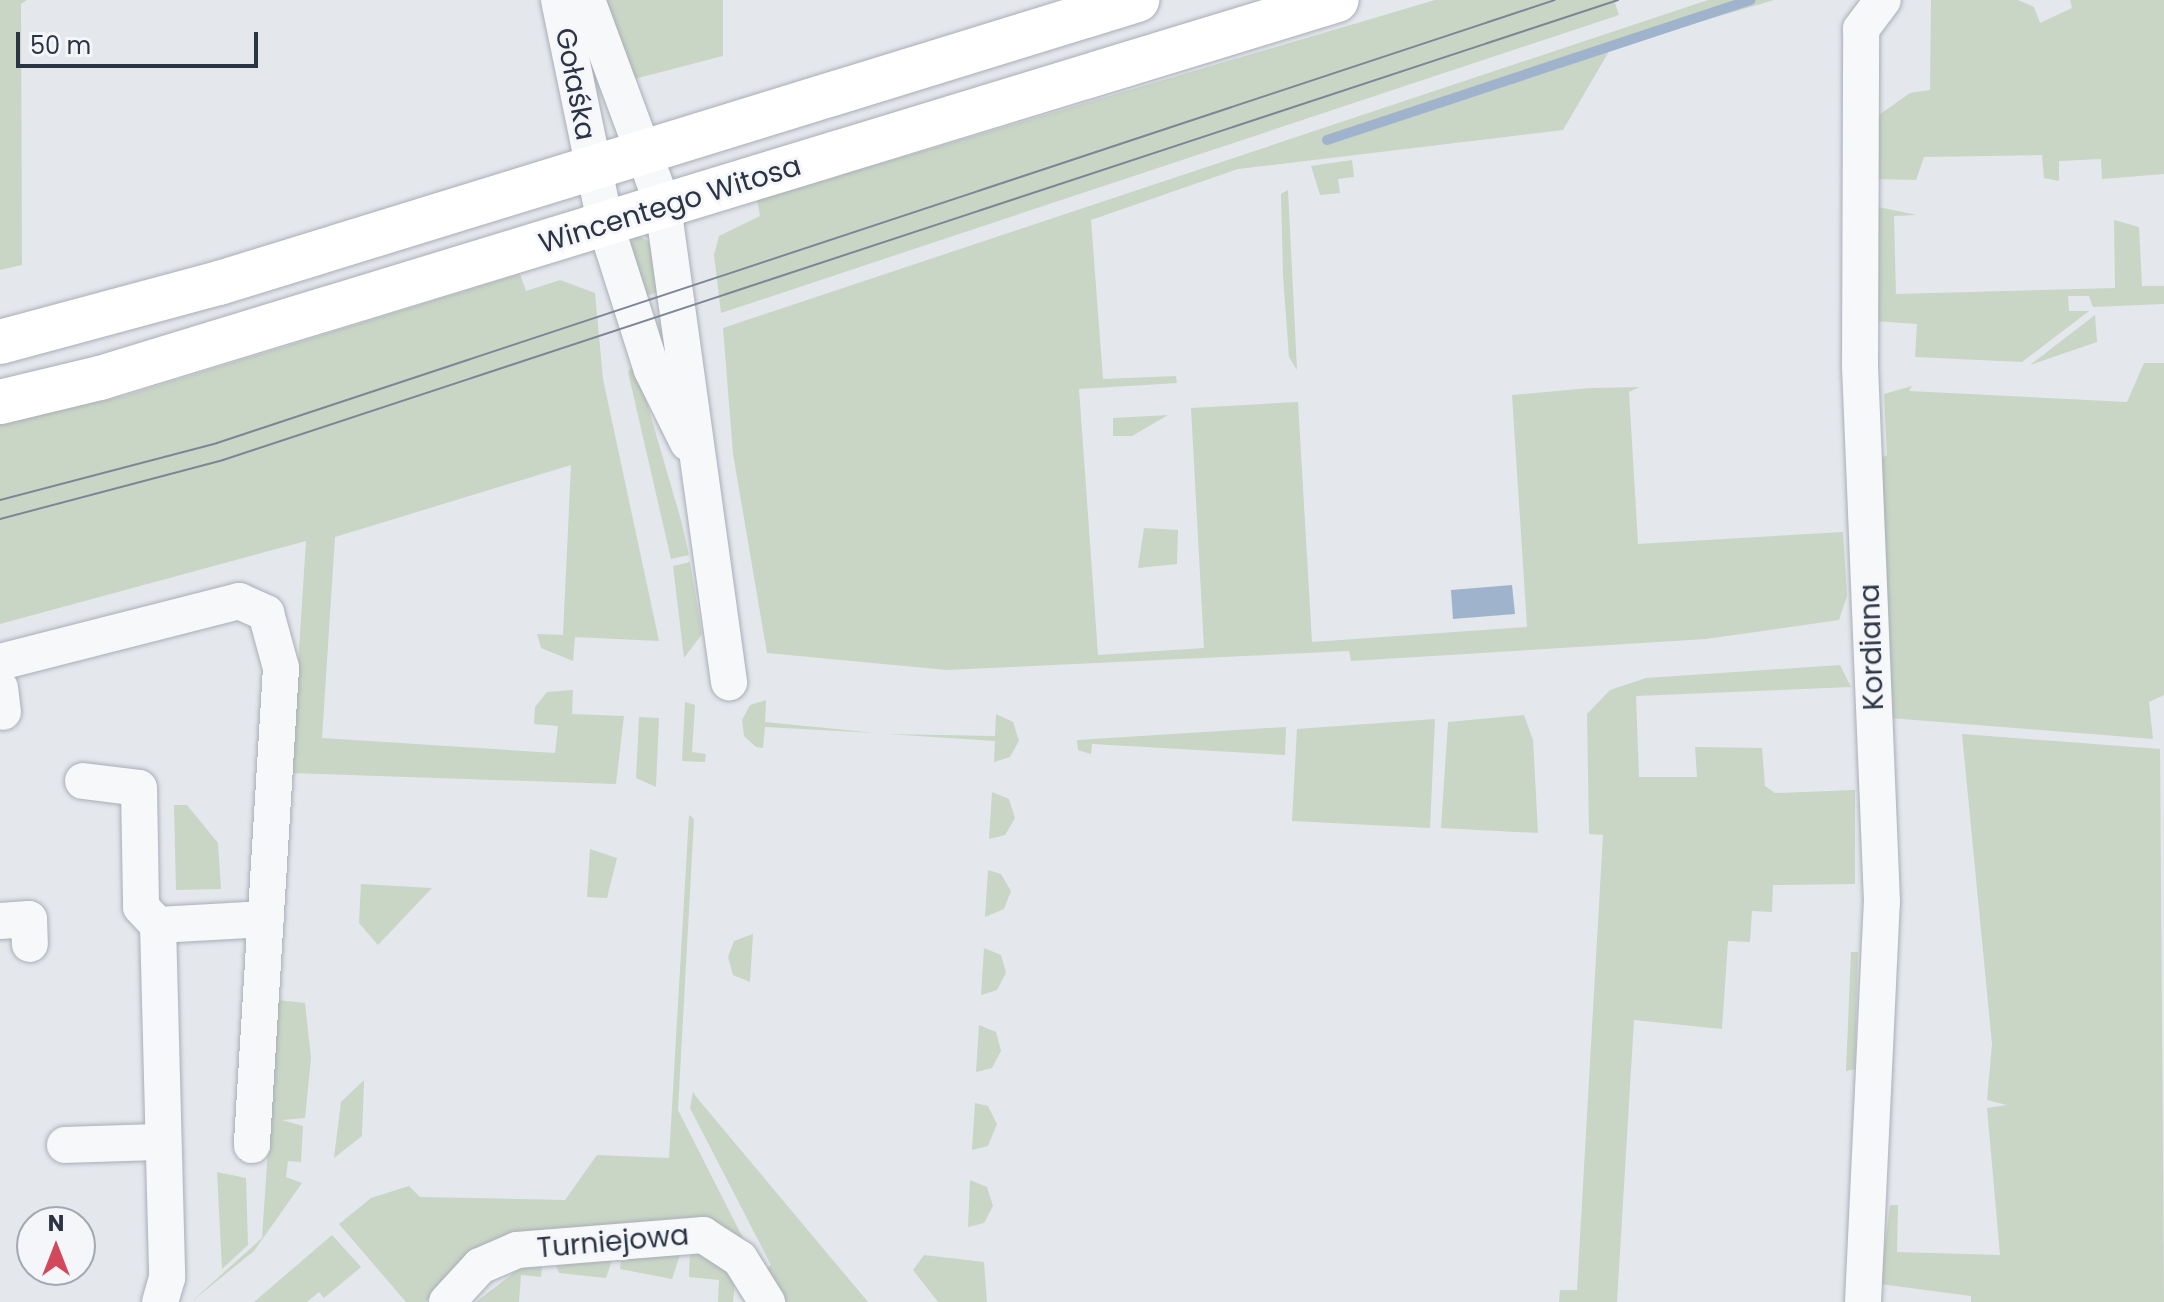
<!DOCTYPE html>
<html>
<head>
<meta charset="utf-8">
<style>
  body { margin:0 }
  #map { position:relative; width:2164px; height:1302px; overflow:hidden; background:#e4e7ec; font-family:Poppins,sans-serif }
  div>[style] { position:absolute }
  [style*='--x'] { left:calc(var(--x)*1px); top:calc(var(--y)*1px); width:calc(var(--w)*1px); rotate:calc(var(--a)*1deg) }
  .green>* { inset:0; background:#c9d6c5 }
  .water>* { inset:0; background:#9fb4cc }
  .stream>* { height:10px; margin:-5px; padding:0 5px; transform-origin:5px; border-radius:5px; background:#9fb4cc }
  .roads { filter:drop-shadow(0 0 2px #a9aeb7) drop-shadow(0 0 2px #a9aeb7) }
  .minor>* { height:36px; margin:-18px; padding:0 18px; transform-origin:18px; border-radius:18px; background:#f7f8fa }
  .secondary>* { height:44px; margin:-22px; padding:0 22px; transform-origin:22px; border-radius:22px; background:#fff }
  .tram>* { height:2px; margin:-1px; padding:0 1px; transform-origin:1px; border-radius:1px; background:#7d8696 }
  span { translate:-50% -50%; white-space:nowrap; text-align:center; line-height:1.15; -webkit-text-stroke:6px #f4f6f9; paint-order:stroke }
  .street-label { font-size:28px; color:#2b3445 }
  .north { position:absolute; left:16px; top:1206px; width:80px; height:80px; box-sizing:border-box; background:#f4f6f9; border:2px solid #a4a8b1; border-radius:50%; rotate:0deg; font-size:22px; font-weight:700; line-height:32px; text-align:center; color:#2b3445 }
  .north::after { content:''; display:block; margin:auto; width:28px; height:36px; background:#d1495b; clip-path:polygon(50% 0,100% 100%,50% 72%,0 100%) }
  .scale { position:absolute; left:16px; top:32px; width:242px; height:36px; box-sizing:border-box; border:4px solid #2b3445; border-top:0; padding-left:10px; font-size:24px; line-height:28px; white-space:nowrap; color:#2b3445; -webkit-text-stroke:6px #f4f6f9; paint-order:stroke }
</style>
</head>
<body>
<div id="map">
  <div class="green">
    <div style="clip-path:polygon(0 0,27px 0,21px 4px,22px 265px,0 270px)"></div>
    <div style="clip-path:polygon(600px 0,723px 0,723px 56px,630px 80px)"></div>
    <div style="clip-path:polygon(1435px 0,1614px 0,1619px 15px,721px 313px,714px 255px,719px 236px,760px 216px,757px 200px)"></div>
    <div style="clip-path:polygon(1708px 0,1774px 0,1611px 48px,1563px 130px,1238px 169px,1091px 220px,1103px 379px,1176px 376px,1177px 383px,1079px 389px,1098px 655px,1204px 648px,1191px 408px,1298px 402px,1312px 642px,1527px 627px,1512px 395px,1590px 388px,1640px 387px,1629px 392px,1638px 544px,1843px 532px,1847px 596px,1839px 620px,1706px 639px,1351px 661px,1349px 651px,947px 670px,767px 653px,733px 454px,723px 328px)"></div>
    <div style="clip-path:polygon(1931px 0,2018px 0,2034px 7px,2040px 23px,2072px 8px,2070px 0,2164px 0,2164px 174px,2102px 179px,2101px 159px,2059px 161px,2059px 181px,2044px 178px,2042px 155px,1924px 157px,1916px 180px,1875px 179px,1879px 115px,1910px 93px,1930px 90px)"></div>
    <div style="clip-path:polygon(1352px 160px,1354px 177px,1338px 179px,1340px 193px,1320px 195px,1311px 166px)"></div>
    <div style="clip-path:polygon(1288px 190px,1297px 370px,1289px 357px,1283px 276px,1281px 194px)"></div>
    <div style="clip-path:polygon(1878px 207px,1917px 215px,1894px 216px,1896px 294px,2115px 288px,2114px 220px,2139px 227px,2142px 286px,2164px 286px,2164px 304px,2093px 307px,2089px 296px,2068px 296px,2069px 311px,2089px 311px,2022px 362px,1915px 357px,1917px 324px,1875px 321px)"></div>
    <div style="clip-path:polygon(637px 235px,651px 243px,658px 292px,643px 297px,629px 246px)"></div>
    <div style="clip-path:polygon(520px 274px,526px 291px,560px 280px,595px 293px,603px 379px,659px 641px,575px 637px,573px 661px,541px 648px,537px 634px,563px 635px,571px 465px,335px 537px,322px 738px,555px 753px,558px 726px,534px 724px,535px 707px,547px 692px,573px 690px,572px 714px,624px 716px,616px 784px,291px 773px,306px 541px,0 624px,0 424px,124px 396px)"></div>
    <div style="clip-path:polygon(2095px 315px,2097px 342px,2030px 365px)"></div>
    <div style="clip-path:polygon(635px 362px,681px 520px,689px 555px,671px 559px,628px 372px)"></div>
    <div style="clip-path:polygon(2144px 363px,2164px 363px,2164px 695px,2149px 702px,2153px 739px,1890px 718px,1878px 460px,1887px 455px,1884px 394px,1912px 386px,1909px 391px,2127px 402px)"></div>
    <div style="clip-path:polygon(1168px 415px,1132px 436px,1113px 436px,1113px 418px)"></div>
    <div style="clip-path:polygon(1144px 528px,1178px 530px,1177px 564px,1138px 568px)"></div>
    <div style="clip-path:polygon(690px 562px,702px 634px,684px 658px,673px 566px)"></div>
    <div style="clip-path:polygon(1840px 665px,1851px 687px,1636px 696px,1639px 777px,1697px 777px,1695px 747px,1762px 748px,1765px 786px,1775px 793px,1855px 790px,1855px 884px,1773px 885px,1772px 912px,1752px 911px,1750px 942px,1728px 941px,1722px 1029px,1634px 1020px,1617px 1302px,1559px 1302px,1560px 1290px,1577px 1290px,1603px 835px,1589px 834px,1587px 714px,1610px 690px,1646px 678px)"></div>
    <div style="clip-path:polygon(766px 700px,765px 722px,876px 733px,765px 727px,763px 748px,756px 747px,744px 736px,742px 720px,750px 705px)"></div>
    <div style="clip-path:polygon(685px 702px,695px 705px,692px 752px,706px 754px,705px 762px,682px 761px)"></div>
    <div style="clip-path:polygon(996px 714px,1013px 722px,1019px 741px,1010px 757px,994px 762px,995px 741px,888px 734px,995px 736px)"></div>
    <div style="clip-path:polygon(1524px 715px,1533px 740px,1538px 833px,1441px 828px,1448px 722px)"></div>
    <div style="clip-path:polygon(639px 717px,659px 718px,656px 787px,636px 778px)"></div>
    <div style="clip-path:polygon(1435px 719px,1430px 828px,1292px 821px,1297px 729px)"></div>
    <div style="clip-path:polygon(1286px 727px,1285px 755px,1092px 744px,1091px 754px,1078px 750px,1077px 740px)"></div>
    <div style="clip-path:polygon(1962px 734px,2160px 749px,2164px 1302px,1971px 1302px,1971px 1296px,1880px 1284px,1890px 1205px,1898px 1205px,1897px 1252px,2000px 1255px,1987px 1108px,2007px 1105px,1987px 1100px,1992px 1044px)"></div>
    <div style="clip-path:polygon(992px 792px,1009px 799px,1015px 818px,1005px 835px,989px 839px)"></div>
    <div style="clip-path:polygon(174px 805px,187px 805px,218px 843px,221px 889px,176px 890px)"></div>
    <div style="clip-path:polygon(689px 815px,694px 819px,678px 1110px,749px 1250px,711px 1220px,472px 1256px,425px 1302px,406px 1302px,339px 1224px,371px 1198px,409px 1186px,420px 1197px,565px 1200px,597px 1155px,669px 1158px)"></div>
    <div style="clip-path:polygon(590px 849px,617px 858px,607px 898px,587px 897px)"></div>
    <div style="clip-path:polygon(988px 870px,1001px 874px,1011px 891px,1004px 909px,985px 917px)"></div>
    <div style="clip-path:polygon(361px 884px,432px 888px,378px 945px,359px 923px)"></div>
    <div style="clip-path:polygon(753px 934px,750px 982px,733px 975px,728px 957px,734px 941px)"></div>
    <div style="clip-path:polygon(984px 948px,1001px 955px,1006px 973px,997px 990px,981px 995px)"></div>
    <div style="clip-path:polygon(1851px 952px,1858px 952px,1855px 1069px,1846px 1071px)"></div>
    <div style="clip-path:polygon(278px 1000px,305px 1003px,311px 1058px,305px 1118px,282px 1120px,303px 1126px,301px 1162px,288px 1161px,286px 1177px,302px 1183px,254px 1251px,191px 1302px,262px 1238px)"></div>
    <div style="clip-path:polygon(979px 1025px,996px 1032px,1001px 1051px,992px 1068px,976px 1072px)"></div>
    <div style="clip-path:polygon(364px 1080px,362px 1136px,334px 1158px,341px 1102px)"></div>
    <div style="clip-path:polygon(693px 1092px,698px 1099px,868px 1302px,787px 1302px,764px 1271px,771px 1265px,690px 1108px)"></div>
    <div style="clip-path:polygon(975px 1103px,988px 1106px,997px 1124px,988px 1146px,972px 1150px)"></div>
    <div style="clip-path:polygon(217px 1172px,246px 1178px,248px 1245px,222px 1269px)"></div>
    <div style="clip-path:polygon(970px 1180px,987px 1187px,993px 1206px,984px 1223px,968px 1227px)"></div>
    <div style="clip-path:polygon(332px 1235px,361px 1267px,324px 1298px,319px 1292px,307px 1302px,254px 1302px)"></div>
    <div style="clip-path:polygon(690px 1251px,718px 1254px,735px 1282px,733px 1302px,718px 1302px,719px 1280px,689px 1277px)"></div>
    <div style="clip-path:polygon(681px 1252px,672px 1279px,620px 1269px,621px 1257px)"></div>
    <div style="clip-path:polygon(924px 1255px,984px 1262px,987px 1302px,938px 1302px,913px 1270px)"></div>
    <div style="clip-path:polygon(613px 1257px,606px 1278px,559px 1273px,556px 1266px)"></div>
    <div style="clip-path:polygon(525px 1264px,542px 1265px,541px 1277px,521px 1275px,519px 1302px,476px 1302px)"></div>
  </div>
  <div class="water">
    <div style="clip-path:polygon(1512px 585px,1515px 614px,1453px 619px,1451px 590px)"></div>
  </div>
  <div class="stream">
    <div style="--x:1327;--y:140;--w:446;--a:-18.3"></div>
  </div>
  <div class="roads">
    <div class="minor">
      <div style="--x:559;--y:0;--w:228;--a:78.3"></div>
      <div style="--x:605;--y:223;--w:154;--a:72.3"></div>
      <div style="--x:652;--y:370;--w:81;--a:63.7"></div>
      <div style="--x:587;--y:0;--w:220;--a:69.7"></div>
      <div style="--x:663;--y:206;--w:481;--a:82.1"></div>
      <div style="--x:0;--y:662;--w:247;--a:-14.3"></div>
      <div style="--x:239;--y:601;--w:30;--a:24"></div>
      <div style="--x:266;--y:613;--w:57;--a:74.7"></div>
      <div style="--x:281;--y:668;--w:478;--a:93.5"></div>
      <div style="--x:0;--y:688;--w:24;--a:83"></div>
      <div style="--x:83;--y:781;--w:56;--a:7.1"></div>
      <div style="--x:139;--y:788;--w:119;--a:89"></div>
      <div style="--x:141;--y:907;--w:25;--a:47"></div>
      <div style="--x:158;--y:925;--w:353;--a:88.5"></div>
      <div style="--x:167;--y:1278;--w:25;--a:106"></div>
      <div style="--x:0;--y:921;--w:29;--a:-4"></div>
      <div style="--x:29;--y:919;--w:25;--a:88"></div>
      <div style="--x:158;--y:925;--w:108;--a:-3.2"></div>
      <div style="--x:65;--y:1145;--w:98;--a:-1.8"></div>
      <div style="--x:447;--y:1302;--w:49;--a:-47.5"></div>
      <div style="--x:480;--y:1266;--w:40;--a:-23.4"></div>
      <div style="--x:517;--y:1250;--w:187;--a:-4.6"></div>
      <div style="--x:703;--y:1235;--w:44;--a:33"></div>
      <div style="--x:740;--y:1259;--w:51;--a:57.9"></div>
      <div style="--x:1863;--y:1302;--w:400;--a:-87.3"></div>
      <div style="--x:1882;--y:902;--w:536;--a:-92.35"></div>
      <div style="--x:1860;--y:366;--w:337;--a:-89.8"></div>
      <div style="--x:1861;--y:29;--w:36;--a:-53"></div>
    </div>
    <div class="secondary">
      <div style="--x:0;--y:342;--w:227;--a:-15.1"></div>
      <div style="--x:219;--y:283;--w:961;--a:-17.13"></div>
      <div style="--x:0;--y:402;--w:103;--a:-13.5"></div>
      <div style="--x:100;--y:378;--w:1293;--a:-16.99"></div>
    </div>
  </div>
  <div class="tram">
    <div style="--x:0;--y:500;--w:224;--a:-14.7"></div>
    <div style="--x:217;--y:443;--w:1409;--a:-18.32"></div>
    <div style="--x:0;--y:519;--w:231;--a:-14.8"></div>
    <div style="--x:223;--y:460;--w:1469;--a:-18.25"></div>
  </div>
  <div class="street-label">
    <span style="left:575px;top:84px;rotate:79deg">Gołaśka</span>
    <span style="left:670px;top:205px;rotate:-17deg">Wincentego Witosa</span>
    <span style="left:1872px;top:647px;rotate:-92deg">Kordiana</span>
    <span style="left:613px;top:1242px;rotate:-5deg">Turniejowa</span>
  </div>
  <div class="north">N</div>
  <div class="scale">50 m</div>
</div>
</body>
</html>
